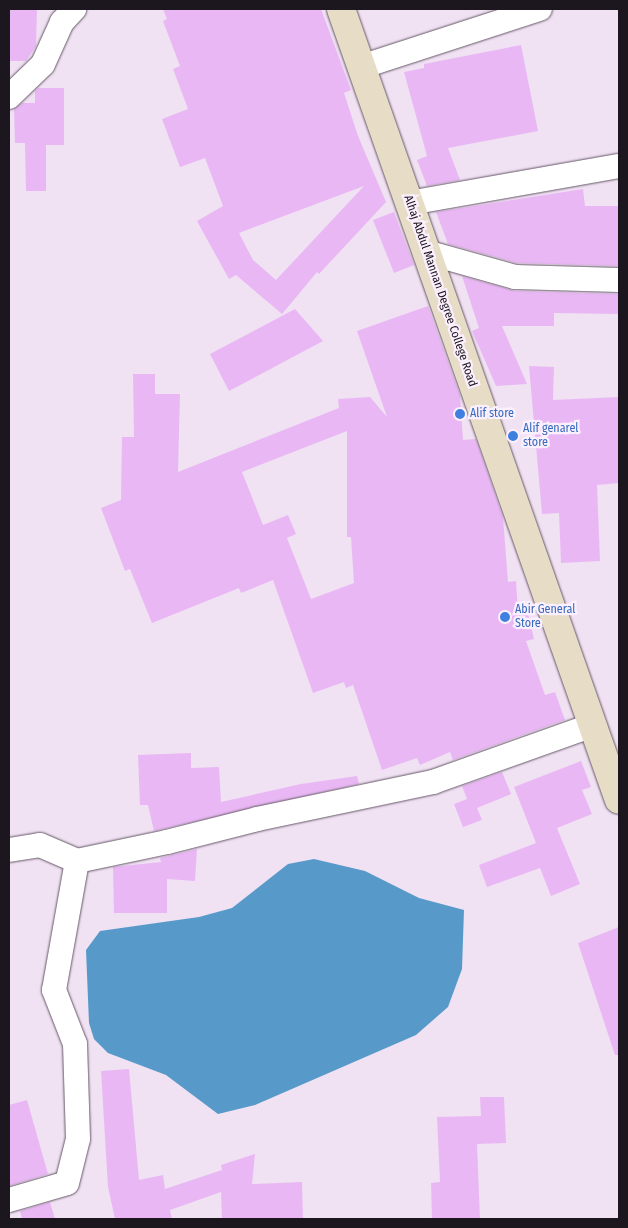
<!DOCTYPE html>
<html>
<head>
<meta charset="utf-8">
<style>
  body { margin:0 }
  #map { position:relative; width:628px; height:1228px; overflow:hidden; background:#f0e1f3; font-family:"Fira Sans Condensed",sans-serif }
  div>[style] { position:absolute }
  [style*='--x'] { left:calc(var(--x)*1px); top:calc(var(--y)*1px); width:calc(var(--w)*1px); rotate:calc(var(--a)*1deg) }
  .water>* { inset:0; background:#579ac9 }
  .building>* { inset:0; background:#e9b8f4 }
  .roads { filter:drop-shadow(0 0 1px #655867) drop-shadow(0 0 1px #655867) }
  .street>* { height:24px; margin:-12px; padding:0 12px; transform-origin:12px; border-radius:12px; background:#fff }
  .secondary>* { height:28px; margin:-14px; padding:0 14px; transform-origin:14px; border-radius:14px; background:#e7dcc5 }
  .dots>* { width:14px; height:14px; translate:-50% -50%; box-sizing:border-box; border:2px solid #fcf0fe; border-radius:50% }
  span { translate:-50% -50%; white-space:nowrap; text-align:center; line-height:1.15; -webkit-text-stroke:4.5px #fcf0fe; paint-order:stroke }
  .street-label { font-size:12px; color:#1c171e }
  .shop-label { font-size:12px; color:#366cbe }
  .left { translate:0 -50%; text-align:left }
  .frame { position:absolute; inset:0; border:10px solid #1c171e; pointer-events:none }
</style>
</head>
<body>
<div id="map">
  <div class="water">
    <div style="clip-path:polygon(314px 859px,365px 871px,419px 898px,464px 910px,462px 969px,448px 1007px,416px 1035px,255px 1105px,218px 1114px,166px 1075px,108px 1053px,94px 1039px,89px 1023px,86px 950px,100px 931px,199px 917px,232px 908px,288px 864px)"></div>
  </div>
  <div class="building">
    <div style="clip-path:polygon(9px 9px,37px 9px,36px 46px,26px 61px,9px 61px)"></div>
    <div style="clip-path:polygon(evenodd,163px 9px,321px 9px,351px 90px,344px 93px,358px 136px,386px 202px,319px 274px,317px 272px,282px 314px,236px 275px,229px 279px,197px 221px,223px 206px,205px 158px,180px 167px,162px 119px,188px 109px,173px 69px,180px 66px,163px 21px,167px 19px,163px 9px,364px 186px,276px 280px,253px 260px,239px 233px,364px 186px)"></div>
    <div style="clip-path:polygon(521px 45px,538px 131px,448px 148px,460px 180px,427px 186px,417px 160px,427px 156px,404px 72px,424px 68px,424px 64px)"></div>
    <div style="clip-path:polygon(38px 88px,64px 88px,64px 145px,46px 145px,46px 191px,26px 191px,25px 143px,15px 143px,14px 109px,22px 103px,35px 103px,35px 91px)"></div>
    <div style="clip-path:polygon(583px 189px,585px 206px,619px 206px,619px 266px,517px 263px,448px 244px,436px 212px)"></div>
    <div style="clip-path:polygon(394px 212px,414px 265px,394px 273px,373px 220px)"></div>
    <div style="clip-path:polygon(462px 276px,515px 291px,619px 294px,619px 314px,554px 313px,554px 326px,502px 326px,527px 384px,496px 386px,472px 331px,479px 328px)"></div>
    <div style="clip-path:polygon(evenodd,428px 306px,460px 395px,463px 440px,476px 439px,503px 517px,508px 582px,516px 581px,518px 612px,527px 609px,534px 639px,526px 641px,545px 695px,555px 692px,565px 720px,453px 760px,450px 752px,420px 765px,417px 758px,382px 770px,353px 685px,346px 688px,344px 682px,313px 693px,273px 580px,241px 593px,239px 588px,152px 623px,130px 569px,125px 571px,101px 508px,121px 500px,122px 437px,134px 437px,133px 374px,155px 374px,155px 394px,180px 394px,178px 472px,339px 408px,338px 399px,370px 397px,387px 417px,357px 331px,428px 306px,347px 431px,347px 537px,351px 537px,354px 583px,311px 599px,287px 538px,296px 534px,288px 515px,263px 525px,242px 472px,347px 431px)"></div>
    <div style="clip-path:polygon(295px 309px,323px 341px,229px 391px,210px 354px)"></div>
    <div style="clip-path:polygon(529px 366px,554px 367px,553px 400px,619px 397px,619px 483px,597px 485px,600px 561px,561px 563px,559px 513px,542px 514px)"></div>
    <div style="clip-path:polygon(191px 753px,191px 768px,219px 767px,221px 802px,301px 784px,357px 776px,359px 784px,154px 831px,148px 805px,140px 805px,138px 755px)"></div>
    <div style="clip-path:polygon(581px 761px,591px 787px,582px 790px,592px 814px,557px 828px,580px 884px,551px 896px,540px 868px,487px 887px,479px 865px,536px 843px,514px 787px)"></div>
    <div style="clip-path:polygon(502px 772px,511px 794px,477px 808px,482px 820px,463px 827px,454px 804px,467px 799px,462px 786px)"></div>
    <div style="clip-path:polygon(197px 849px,195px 881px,167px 879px,167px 913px,114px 913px,113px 867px,161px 862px,160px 858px)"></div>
    <div style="clip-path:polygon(619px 927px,619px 1055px,615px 1055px,578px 943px)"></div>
    <div style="clip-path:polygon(129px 1069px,139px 1180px,163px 1175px,165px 1189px,222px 1170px,221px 1165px,255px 1154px,252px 1184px,302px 1182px,303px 1219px,222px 1219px,221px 1192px,170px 1210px,172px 1219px,115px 1219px,108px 1187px,101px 1071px)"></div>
    <div style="clip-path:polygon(480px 1097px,504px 1097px,506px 1143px,477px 1144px,480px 1219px,432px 1219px,431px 1183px,440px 1182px,437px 1117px,481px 1116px)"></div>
    <div style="clip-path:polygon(27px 1100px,48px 1174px,9px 1186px,9px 1105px)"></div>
    <div style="clip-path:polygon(50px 1202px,55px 1219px,22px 1219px,20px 1211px)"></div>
  </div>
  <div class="roads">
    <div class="street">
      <div style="--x:361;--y:67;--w:188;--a:-18"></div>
      <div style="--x:9;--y:97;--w:47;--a:-44.1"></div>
      <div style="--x:43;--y:64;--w:46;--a:-65.7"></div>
      <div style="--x:62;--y:22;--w:18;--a:-47"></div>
      <div style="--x:409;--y:203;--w:213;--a:-10"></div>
      <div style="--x:426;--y:252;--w:92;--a:15.7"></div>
      <div style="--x:515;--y:277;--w:104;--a:1.7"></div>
      <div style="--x:9;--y:850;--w:31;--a:-9"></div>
      <div style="--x:40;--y:845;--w:40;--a:23.4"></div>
      <div style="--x:77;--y:861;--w:92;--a:-11.9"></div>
      <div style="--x:167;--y:842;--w:93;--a:-14.3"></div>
      <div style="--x:257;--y:819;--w:180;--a:-11.9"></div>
      <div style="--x:433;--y:782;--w:170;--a:-19.6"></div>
      <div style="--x:9;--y:1200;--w:60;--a:-16.3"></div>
      <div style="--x:67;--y:1183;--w:45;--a:-76"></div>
      <div style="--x:78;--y:1139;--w:95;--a:-91.8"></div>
      <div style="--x:75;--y:1044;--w:58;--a:-111.3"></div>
      <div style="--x:54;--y:990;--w:131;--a:-79.9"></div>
    </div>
    <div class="secondary">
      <div style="--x:341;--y:9;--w:838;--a:70.64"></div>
    </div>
  </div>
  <div class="dots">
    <div style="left:460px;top:414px;background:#3f7fe0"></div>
    <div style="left:513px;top:436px;background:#3f7fe0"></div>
    <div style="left:505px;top:617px;background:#3f7fe0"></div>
  </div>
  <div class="street-label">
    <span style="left:440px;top:291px;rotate:71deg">Alhaj Abdul Mannan Degree College Road</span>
  </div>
  <div class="shop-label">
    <span class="left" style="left:470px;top:414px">Alif store</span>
    <span class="left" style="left:523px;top:436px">Alif genarel<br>store</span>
    <span class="left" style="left:515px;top:617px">Abir General<br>Store</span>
  </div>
  <div class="frame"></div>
</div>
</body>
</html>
